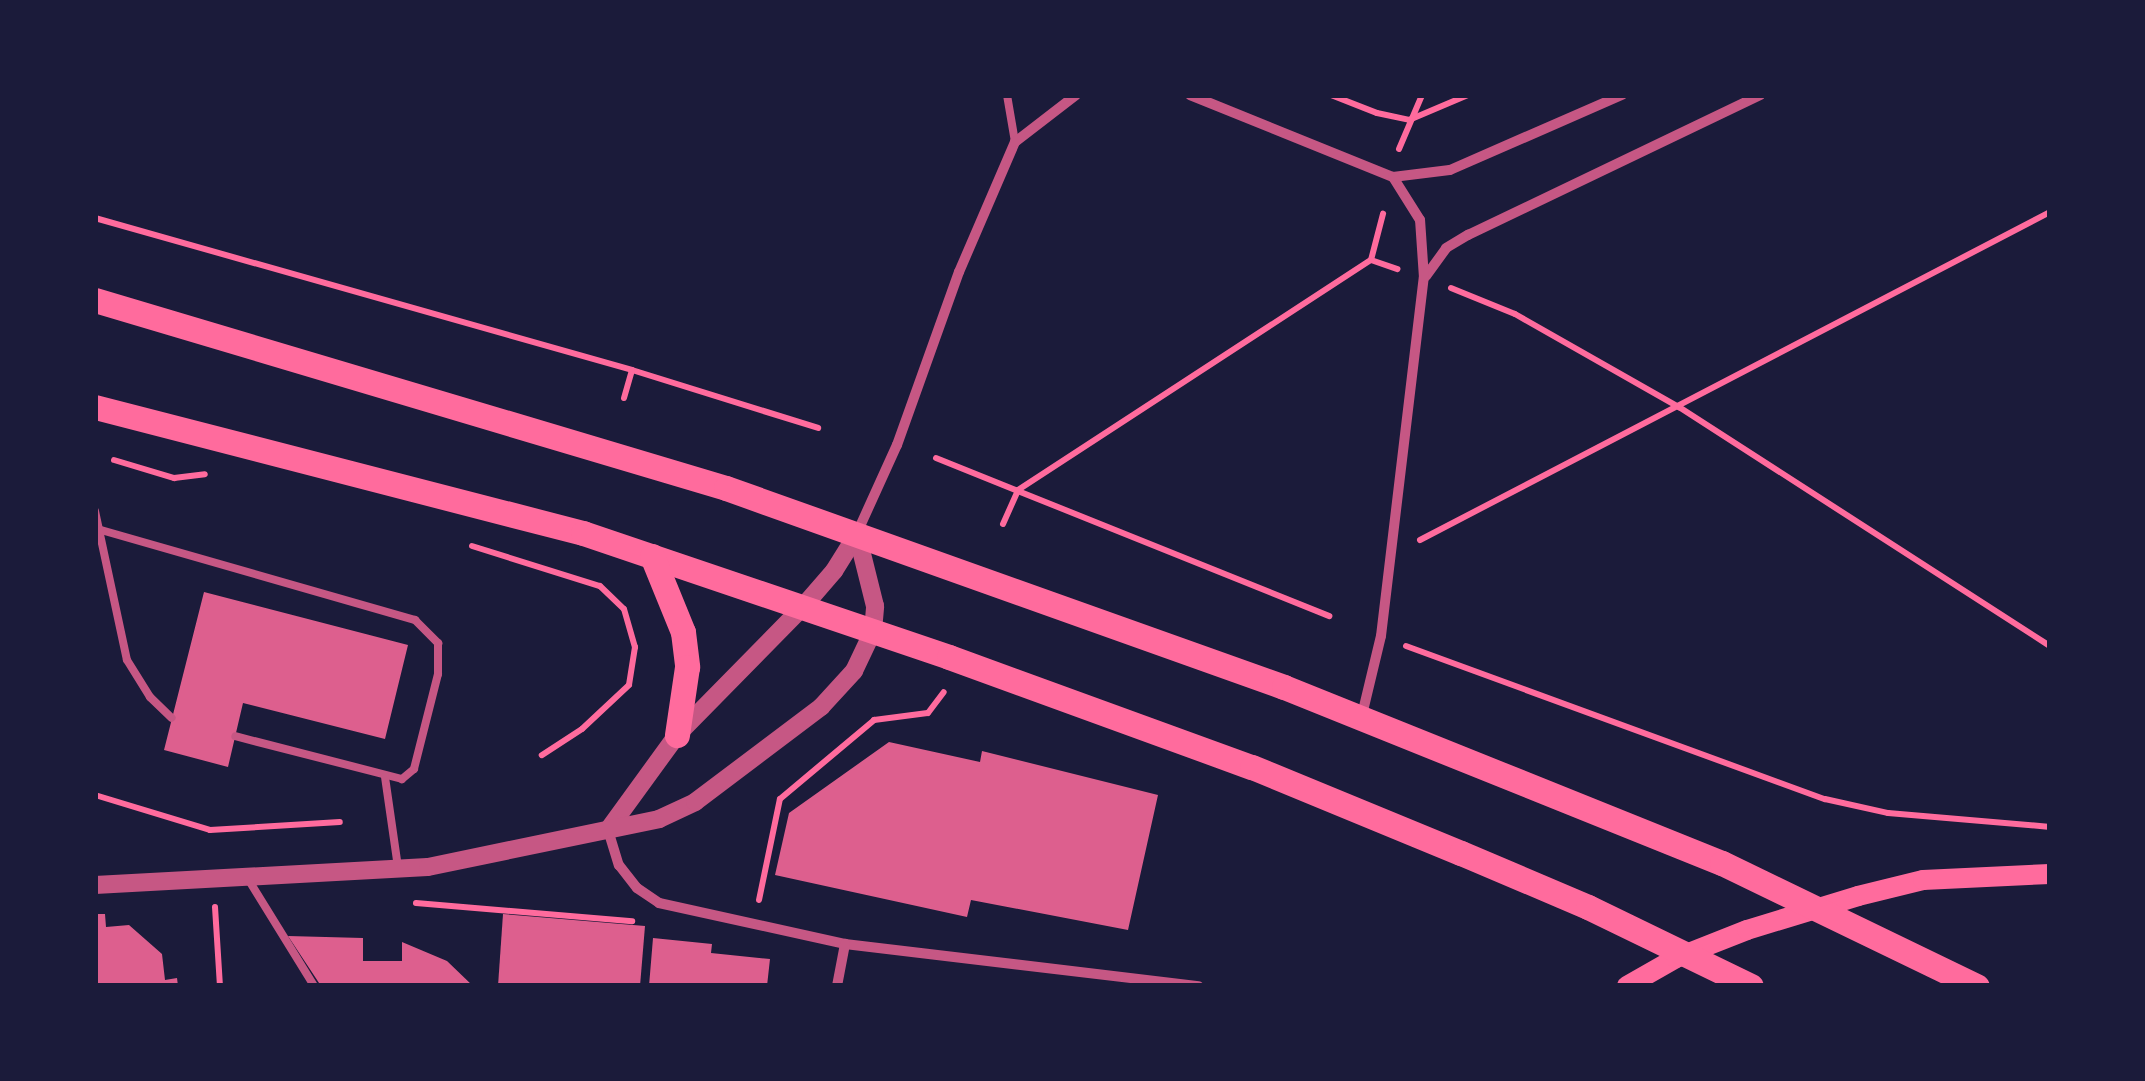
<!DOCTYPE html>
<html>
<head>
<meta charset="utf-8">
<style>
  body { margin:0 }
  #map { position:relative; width:2145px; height:1081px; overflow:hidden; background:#1b1b3a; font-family:Mulish,sans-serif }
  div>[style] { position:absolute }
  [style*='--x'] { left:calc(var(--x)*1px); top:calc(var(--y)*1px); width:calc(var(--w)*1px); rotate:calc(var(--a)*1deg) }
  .building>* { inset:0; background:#dd5f8e }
  .path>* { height:6px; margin:-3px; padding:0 3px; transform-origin:3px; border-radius:3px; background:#ff6b9d }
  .service>* { height:8px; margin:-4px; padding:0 4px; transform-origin:4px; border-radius:4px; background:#c65784 }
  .minor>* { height:10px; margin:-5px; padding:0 5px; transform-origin:5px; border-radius:5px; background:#c65784 }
  .tertiary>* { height:18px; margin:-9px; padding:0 9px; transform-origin:9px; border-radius:9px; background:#c65784 }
  .secondary>* { height:20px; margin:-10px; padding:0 10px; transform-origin:10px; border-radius:10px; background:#ff6b9d }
  .primary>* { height:25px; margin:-12.5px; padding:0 12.5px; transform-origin:12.5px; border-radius:12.5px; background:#ff6b9d }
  span { translate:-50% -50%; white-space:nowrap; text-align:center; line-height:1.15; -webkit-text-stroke:10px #1b1b3a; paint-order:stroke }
  .frame { position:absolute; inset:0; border:98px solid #1b1b3a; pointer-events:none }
</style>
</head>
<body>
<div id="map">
  <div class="building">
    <div style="clip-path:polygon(204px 592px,408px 645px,385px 739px,243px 703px,228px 767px,164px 750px)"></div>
    <div style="clip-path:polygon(889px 742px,980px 762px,982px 751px,1158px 795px,1128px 930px,971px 900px,967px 917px,775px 875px,789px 813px)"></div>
    <div style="clip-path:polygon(95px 914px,105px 914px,106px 927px,129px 925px,162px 954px,165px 980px,177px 978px,178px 986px,95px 986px)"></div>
    <div style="clip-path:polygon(503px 914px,645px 926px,640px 986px,498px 986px)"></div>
    <div style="clip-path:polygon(288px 936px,363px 938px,363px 961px,402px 961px,402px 942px,447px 961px,473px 986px,321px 986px)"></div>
    <div style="clip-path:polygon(653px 938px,712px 944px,711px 953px,770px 959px,767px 986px,649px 986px)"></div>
  </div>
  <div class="path">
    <div style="--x:1331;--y:95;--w:49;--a:21.4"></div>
    <div style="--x:1377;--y:113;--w:33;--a:12"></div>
    <div style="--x:1409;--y:120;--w:64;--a:-23"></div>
    <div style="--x:1399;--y:149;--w:59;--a:-66.9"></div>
    <div style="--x:95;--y:218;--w:558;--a:15.8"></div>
    <div style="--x:632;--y:370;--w:195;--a:17.3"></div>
    <div style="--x:1371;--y:260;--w:28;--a:19"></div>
    <div style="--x:1451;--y:288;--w:69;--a:22.1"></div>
    <div style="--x:1515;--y:314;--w:189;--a:29.6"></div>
    <div style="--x:1679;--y:407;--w:441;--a:32.8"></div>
    <div style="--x:624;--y:398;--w:29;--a:-74"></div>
    <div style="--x:936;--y:458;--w:424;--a:21.9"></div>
    <div style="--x:114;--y:460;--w:63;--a:16.7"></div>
    <div style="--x:174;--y:478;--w:31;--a:-7"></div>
    <div style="--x:1003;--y:524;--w:37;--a:-66"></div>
    <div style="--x:1018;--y:490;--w:421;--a:-33.1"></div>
    <div style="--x:1371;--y:260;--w:48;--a:-75.4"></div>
    <div style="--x:1420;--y:540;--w:710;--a:-27.5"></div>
    <div style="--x:472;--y:546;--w:134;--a:17.4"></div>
    <div style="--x:600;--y:586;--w:33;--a:44"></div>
    <div style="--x:624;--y:609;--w:40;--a:74"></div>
    <div style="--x:635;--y:647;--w:38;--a:99"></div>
    <div style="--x:629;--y:685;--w:64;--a:136.9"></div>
    <div style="--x:582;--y:729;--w:48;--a:147"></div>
    <div style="--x:1406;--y:646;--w:446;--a:20.1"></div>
    <div style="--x:1825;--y:799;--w:65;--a:12.5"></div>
    <div style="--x:1888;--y:813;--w:163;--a:4.9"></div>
    <div style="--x:95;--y:795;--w:120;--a:16.9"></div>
    <div style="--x:210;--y:830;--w:130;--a:-3.5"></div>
    <div style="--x:759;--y:900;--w:103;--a:-78.3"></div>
    <div style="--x:780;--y:799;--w:123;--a:-40"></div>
    <div style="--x:874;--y:720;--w:54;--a:-7.4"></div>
    <div style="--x:928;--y:713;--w:26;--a:-53"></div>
    <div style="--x:416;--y:903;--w:217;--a:4.8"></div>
    <div style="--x:215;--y:907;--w:79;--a:86.4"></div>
  </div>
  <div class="service">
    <div style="--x:1007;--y:95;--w:48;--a:80.3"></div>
    <div style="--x:95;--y:511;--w:152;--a:77.9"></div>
    <div style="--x:127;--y:660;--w:44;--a:58.1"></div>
    <div style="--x:150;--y:697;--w:30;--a:44"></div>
    <div style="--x:101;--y:530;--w:327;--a:16"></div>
    <div style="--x:415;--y:620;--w:33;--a:45"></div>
    <div style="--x:438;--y:643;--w:31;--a:90"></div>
    <div style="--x:438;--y:674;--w:98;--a:104.2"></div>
    <div style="--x:414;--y:769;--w:16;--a:140"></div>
    <div style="--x:402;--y:779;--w:172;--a:-165.6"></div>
    <div style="--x:385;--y:777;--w:91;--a:81.8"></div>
    <div style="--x:248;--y:879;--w:126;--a:58.3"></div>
  </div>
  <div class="minor">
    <div style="--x:1190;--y:95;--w:219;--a:22"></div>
    <div style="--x:1393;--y:177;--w:57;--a:-7"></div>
    <div style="--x:1450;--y:170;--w:188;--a:-23.6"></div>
    <div style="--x:1426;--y:276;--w:34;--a:-54"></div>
    <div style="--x:1446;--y:248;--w:26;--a:-31"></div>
    <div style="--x:1468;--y:235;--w:324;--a:-25.6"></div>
    <div style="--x:857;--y:533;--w:97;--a:-65.6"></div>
    <div style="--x:897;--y:445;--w:184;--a:-70.3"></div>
    <div style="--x:959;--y:272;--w:142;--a:-66.7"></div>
    <div style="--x:1015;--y:142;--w:77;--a:-37.6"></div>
    <div style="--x:1362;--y:715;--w:81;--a:-76.5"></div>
    <div style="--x:1381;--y:636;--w:361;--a:-83.2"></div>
    <div style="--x:1424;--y:278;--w:58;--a:-93.9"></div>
    <div style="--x:1420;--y:220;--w:51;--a:-122.1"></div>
    <div style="--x:608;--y:830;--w:37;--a:73"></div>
    <div style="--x:619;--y:865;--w:29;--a:52"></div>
    <div style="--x:637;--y:888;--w:27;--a:34"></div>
    <div style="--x:659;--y:903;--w:190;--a:12.4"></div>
    <div style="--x:845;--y:944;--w:356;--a:6.8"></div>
    <div style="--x:837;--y:986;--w:43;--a:-79.2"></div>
  </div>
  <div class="tertiary">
    <div style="--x:608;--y:830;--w:117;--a:-54"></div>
    <div style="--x:677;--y:735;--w:178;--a:-45.5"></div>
    <div style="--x:802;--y:608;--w:49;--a:-49.1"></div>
    <div style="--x:834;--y:571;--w:44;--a:-58.1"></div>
    <div style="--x:95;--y:885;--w:333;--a:-3.1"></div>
    <div style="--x:428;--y:867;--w:236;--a:-11.7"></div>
    <div style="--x:659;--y:819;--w:40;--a:-25"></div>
    <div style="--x:695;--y:802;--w:158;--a:-37"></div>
    <div style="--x:821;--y:707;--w:49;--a:-47.5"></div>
    <div style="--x:854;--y:671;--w:44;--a:-64.6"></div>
    <div style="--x:873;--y:631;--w:25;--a:-85"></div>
    <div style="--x:875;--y:606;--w:74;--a:-104"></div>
  </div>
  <div class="secondary">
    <div style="--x:1627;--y:986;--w:56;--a:-29.7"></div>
    <div style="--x:1676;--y:958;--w:76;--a:-21.5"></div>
    <div style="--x:1747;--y:930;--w:116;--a:-17"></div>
    <div style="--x:1858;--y:896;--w:67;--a:-13.8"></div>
    <div style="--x:1923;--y:880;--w:127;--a:-2.7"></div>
  </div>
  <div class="primary">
    <div style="--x:95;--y:300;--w:658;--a:16.59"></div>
    <div style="--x:726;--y:488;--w:592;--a:19.63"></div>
    <div style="--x:1284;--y:687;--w:472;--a:21.9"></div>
    <div style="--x:1722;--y:863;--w:283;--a:25.8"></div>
    <div style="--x:95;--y:407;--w:504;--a:14.48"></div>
    <div style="--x:583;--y:533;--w:386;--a:18.7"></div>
    <div style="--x:949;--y:657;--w:322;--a:20"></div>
    <div style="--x:1252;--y:767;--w:226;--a:22.4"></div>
    <div style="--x:1461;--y:853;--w:138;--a:23"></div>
    <div style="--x:1588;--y:907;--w:181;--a:25.9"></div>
    <div style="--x:652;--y:556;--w:82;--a:67.8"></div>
    <div style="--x:683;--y:632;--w:35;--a:83"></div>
    <div style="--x:687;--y:667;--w:69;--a:98.4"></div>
  </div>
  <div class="frame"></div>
</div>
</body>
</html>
